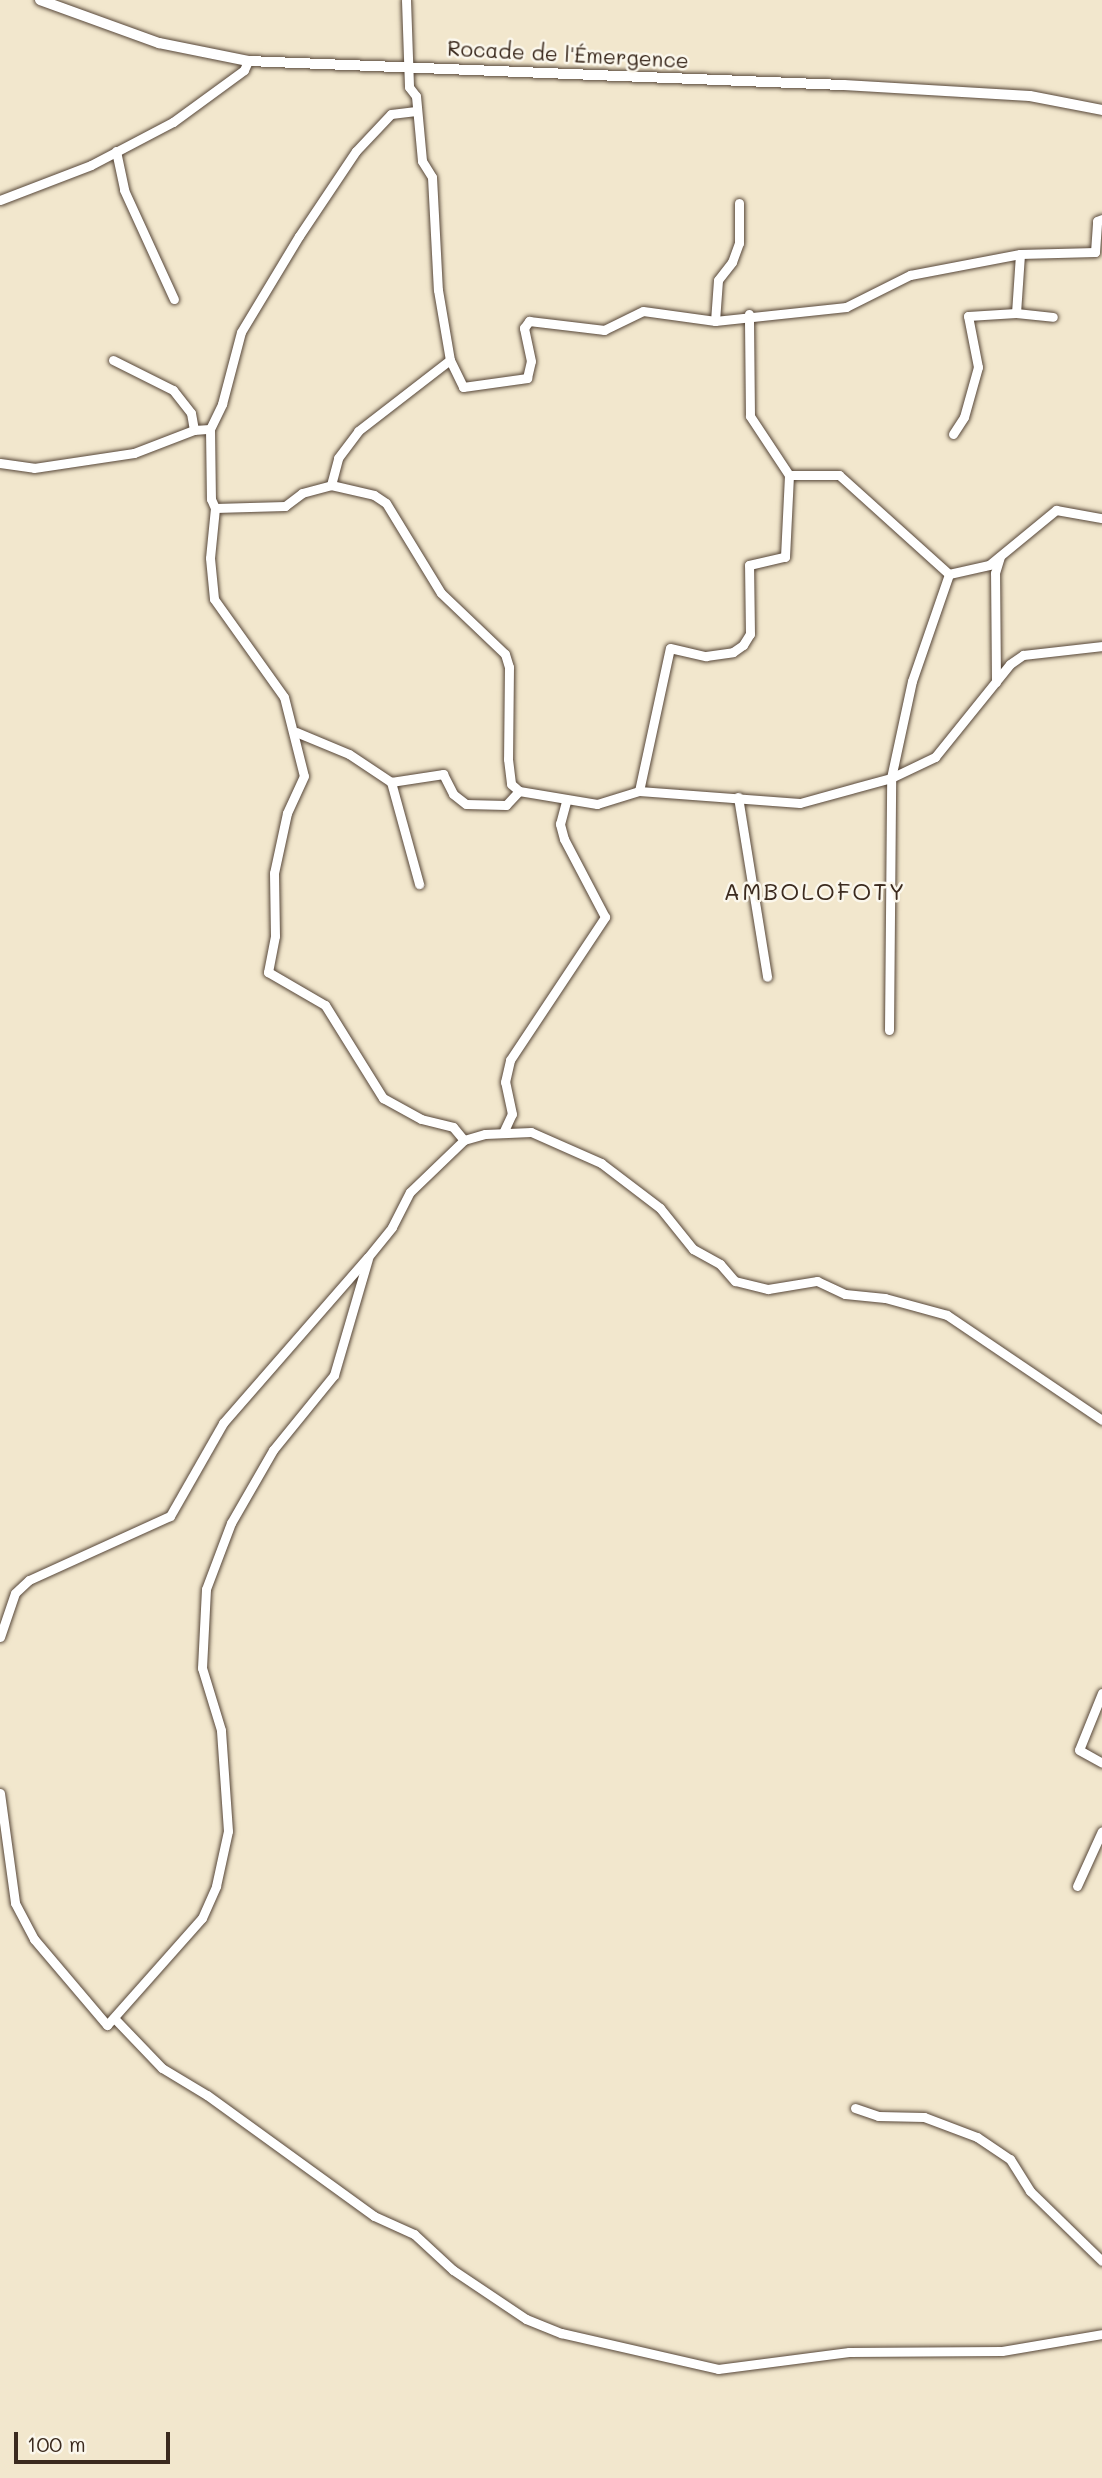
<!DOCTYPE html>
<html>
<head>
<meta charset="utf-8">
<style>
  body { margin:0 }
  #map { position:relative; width:1102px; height:2478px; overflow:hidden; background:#f2e7cd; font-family:Mali,sans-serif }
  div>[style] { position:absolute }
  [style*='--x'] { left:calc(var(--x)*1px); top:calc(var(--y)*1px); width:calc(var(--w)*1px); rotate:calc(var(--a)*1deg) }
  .roads { filter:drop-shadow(0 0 2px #564638) drop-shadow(0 0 2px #564638) }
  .minor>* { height:9px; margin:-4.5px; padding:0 4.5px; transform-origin:4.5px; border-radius:4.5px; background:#fff }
  .tertiary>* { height:10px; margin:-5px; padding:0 5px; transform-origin:5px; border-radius:5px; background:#fff }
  span { translate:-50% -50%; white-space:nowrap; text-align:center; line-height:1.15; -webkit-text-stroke:5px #fbf7ec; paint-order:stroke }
  .street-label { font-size:21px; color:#3b2a1e }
  .quarter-label { font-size:24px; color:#3b2a1e; letter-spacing:2px }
  .scale { position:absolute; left:14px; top:2432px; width:156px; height:32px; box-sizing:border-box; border:4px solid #3b2a1e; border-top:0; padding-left:9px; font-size:21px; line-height:24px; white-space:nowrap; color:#3b2a1e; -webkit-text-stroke:5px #fbf7ec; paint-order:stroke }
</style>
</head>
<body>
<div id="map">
  <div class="roads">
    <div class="minor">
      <div style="--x:406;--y:0;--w:87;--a:88"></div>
      <div style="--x:409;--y:87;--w:11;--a:52"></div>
      <div style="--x:416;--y:96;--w:65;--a:84.7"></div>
      <div style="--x:422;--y:161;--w:19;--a:58"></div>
      <div style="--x:432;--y:177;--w:113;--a:87"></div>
      <div style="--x:438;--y:290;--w:71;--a:80.3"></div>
      <div style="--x:450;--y:360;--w:30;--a:64"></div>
      <div style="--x:463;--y:387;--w:65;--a:-8"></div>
      <div style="--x:527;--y:378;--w:17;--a:-77"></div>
      <div style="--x:531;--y:361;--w:34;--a:-102"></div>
      <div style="--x:524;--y:328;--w:9;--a:-54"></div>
      <div style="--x:529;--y:321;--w:76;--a:6.8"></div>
      <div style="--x:604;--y:330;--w:43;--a:-26"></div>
      <div style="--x:643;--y:311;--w:73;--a:7.9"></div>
      <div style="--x:715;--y:321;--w:132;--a:-6.1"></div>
      <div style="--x:846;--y:307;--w:72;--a:-26.6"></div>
      <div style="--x:910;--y:275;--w:112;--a:-10.8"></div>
      <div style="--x:1020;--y:254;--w:75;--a:-1.5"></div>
      <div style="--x:1095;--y:252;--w:31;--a:-86"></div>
      <div style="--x:1097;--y:221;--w:5;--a:-22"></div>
      <div style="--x:116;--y:151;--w:40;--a:78"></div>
      <div style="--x:124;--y:190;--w:120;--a:65.4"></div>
      <div style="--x:0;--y:200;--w:97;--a:-21"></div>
      <div style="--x:91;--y:165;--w:93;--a:-27.7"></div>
      <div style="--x:173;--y:122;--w:88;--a:-36.2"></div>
      <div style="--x:244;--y:70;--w:10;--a:-66"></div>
      <div style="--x:1016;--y:313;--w:59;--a:-86.1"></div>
      <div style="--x:715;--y:321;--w:41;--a:-85.8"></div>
      <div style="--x:718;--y:280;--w:23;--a:-52"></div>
      <div style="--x:732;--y:262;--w:20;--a:-70"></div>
      <div style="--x:739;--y:243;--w:40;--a:-90"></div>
      <div style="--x:113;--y:360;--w:67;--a:26.6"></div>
      <div style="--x:173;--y:390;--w:29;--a:52"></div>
      <div style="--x:191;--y:413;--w:17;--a:80"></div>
      <div style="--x:210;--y:429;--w:70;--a:89.2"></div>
      <div style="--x:211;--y:499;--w:10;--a:66"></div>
      <div style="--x:215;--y:508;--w:50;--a:95.7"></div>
      <div style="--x:210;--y:558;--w:41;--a:84.4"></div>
      <div style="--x:214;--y:599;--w:120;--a:54.5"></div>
      <div style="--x:284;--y:697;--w:81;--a:75.8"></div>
      <div style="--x:304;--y:776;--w:41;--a:114.7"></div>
      <div style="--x:287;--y:813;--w:61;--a:102.2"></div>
      <div style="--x:274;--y:873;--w:63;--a:89.1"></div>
      <div style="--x:275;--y:936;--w:37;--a:101"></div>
      <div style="--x:268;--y:972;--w:66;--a:30.1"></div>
      <div style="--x:325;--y:1005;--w:110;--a:58.1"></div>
      <div style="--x:383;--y:1098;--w:43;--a:28.9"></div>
      <div style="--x:421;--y:1119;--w:33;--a:14"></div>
      <div style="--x:453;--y:1127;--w:17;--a:50"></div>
      <div style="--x:953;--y:434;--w:20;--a:-57"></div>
      <div style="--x:964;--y:417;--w:52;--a:-74.4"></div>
      <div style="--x:978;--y:367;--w:52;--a:-101.1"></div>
      <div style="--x:968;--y:316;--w:48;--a:-3.6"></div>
      <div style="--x:1016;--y:313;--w:37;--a:6"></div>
      <div style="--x:0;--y:463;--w:34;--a:8"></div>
      <div style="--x:34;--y:468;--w:101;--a:-8.5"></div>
      <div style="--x:134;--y:453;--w:64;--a:-21"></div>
      <div style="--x:194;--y:430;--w:16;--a:-4"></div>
      <div style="--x:210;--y:429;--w:28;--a:-64"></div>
      <div style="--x:222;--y:404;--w:74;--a:-75.2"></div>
      <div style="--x:241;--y:332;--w:112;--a:-58.9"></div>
      <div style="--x:299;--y:236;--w:102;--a:-56.2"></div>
      <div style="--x:356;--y:151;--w:51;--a:-46.6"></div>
      <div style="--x:391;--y:114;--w:25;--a:-7"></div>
      <div style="--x:789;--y:475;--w:50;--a:0"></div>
      <div style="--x:839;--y:475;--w:148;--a:42"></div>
      <div style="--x:331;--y:485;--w:28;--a:-75"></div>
      <div style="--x:338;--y:458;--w:34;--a:-53"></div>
      <div style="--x:358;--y:431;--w:116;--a:-37.7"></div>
      <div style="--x:215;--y:508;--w:70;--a:-1.6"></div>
      <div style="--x:285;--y:506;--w:21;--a:-37"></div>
      <div style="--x:302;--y:493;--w:30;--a:-15"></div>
      <div style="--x:331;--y:485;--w:44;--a:13.1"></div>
      <div style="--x:374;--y:495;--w:14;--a:34"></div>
      <div style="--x:386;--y:503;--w:105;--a:58.6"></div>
      <div style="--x:441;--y:593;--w:88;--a:43.6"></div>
      <div style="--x:505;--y:654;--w:14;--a:73"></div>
      <div style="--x:509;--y:667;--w:92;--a:90.6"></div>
      <div style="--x:508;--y:759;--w:25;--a:83"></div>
      <div style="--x:511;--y:784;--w:11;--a:41"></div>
      <div style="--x:996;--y:682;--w:109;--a:-90.5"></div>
      <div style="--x:995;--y:573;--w:17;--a:-73"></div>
      <div style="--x:296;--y:732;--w:57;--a:22.5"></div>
      <div style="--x:349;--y:754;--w:50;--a:33.7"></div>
      <div style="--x:391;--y:782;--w:53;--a:-8.7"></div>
      <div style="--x:443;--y:774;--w:22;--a:63"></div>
      <div style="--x:453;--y:794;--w:16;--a:38"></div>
      <div style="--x:466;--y:804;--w:40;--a:1.4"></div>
      <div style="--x:506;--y:805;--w:19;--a:-47"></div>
      <div style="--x:519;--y:791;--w:79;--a:9.5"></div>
      <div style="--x:597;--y:804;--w:44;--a:-17.2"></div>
      <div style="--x:639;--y:791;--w:161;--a:4.3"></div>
      <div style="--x:800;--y:803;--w:94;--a:-15.4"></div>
      <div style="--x:891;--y:778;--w:49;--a:-25.5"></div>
      <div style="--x:935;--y:757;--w:119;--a:-51.1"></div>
      <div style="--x:1010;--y:664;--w:16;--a:-35"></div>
      <div style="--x:1023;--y:655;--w:80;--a:-6.5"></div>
      <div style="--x:391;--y:782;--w:106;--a:74.6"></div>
      <div style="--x:639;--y:791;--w:146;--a:-77.8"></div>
      <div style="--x:670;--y:648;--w:37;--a:13"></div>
      <div style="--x:706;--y:656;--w:27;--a:-8"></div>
      <div style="--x:733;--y:652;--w:12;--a:-35"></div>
      <div style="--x:743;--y:645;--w:13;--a:-58"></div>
      <div style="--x:750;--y:634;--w:69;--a:-90.8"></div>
      <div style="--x:749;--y:565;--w:37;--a:-13"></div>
      <div style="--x:785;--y:557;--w:82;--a:-87.2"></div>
      <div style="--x:789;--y:475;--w:71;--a:-123.5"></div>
      <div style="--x:750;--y:416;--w:102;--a:-90.6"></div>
      <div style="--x:738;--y:797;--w:182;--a:80.8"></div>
      <div style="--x:889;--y:1030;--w:252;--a:-89.5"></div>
      <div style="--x:891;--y:778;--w:99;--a:-77.8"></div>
      <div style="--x:912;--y:681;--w:113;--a:-70.9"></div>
      <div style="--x:949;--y:574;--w:41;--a:-12.7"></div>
      <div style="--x:989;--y:565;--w:87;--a:-39.4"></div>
      <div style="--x:1056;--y:510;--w:46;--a:10.1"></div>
      <div style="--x:503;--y:1133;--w:21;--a:-65"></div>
      <div style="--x:512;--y:1114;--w:33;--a:-102"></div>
      <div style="--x:505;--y:1082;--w:23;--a:-77"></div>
      <div style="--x:510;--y:1060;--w:172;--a:-56.4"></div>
      <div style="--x:605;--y:917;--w:88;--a:-117.7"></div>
      <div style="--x:564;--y:839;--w:16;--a:-105"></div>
      <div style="--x:560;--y:824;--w:23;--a:-75"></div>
      <div style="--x:0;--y:1637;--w:46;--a:-71.2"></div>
      <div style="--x:15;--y:1593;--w:19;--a:-43"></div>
      <div style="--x:29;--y:1580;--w:155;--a:-24.4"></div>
      <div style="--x:170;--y:1516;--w:107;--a:-60.3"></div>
      <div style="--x:223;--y:1423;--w:220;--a:-48.9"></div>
      <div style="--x:368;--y:1257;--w:38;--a:-51"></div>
      <div style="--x:392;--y:1227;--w:39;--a:-63"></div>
      <div style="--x:410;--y:1192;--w:75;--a:-43.9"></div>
      <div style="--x:464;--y:1140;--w:22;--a:-16"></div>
      <div style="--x:485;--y:1134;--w:46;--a:-2.5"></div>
      <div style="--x:531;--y:1132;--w:77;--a:23.9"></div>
      <div style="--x:601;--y:1163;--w:74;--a:37.3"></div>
      <div style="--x:660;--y:1208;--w:53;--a:51.2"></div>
      <div style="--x:693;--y:1249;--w:31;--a:29"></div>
      <div style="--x:720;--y:1264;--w:23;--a:49"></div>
      <div style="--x:735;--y:1281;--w:34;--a:14"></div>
      <div style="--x:768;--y:1289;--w:50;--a:-9.3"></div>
      <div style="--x:817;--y:1281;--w:31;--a:25"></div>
      <div style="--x:845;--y:1294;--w:40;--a:5.7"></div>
      <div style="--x:885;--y:1298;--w:64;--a:15.3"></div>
      <div style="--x:947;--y:1315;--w:187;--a:34.1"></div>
      <div style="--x:1102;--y:1693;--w:61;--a:112"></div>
      <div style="--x:1079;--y:1750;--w:26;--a:29"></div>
      <div style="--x:0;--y:1793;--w:111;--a:82.2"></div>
      <div style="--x:15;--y:1903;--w:41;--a:62.2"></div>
      <div style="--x:34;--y:1939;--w:113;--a:49.7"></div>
      <div style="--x:107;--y:2025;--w:143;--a:-48.4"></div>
      <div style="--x:202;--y:1918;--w:35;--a:-66"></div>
      <div style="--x:216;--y:1886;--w:56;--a:-77.7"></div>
      <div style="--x:228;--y:1831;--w:101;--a:-94"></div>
      <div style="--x:221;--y:1730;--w:65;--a:-107"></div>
      <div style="--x:202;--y:1668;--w:79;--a:-87.1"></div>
      <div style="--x:206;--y:1589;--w:71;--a:-69.3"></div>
      <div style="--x:231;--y:1523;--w:84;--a:-60.1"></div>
      <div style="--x:273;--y:1450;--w:97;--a:-50.9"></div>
      <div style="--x:334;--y:1375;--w:121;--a:-73.7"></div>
      <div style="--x:1077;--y:1886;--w:60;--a:-65.6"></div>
      <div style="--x:115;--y:2019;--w:68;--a:46.2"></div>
      <div style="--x:162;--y:2068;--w:52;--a:31"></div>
      <div style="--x:207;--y:2095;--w:206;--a:35.9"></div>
      <div style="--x:374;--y:2216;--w:44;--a:24.2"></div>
      <div style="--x:414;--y:2234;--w:53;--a:42.7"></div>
      <div style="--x:453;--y:2270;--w:88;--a:33.9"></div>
      <div style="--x:526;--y:2319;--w:38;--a:22"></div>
      <div style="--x:561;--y:2333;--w:161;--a:12.9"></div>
      <div style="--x:718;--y:2369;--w:132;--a:-7.4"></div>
      <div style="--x:849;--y:2352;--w:153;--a:-0.4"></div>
      <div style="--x:1002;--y:2351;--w:101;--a:-9.6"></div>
      <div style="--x:855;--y:2108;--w:24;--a:19"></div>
      <div style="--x:878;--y:2116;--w:46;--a:1.2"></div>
      <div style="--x:924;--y:2117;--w:57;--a:20.7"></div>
      <div style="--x:977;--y:2137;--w:40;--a:34"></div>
      <div style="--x:1010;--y:2159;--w:38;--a:58"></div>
      <div style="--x:1030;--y:2191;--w:100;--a:44.2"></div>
    </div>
    <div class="tertiary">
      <div style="--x:40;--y:0;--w:127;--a:19.9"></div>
      <div style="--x:159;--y:43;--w:91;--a:11.4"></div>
      <div style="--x:248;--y:61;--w:596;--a:2.31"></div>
      <div style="--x:844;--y:85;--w:186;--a:3.4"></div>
      <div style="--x:1030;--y:96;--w:73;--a:11"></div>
    </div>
  </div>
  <div class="street-label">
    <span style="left:568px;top:54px;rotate:3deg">Rocade de l'Émergence</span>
  </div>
  <div class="quarter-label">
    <span style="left:815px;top:891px">AMBOLOFOTY</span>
  </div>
  <div class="scale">100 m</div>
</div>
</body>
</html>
